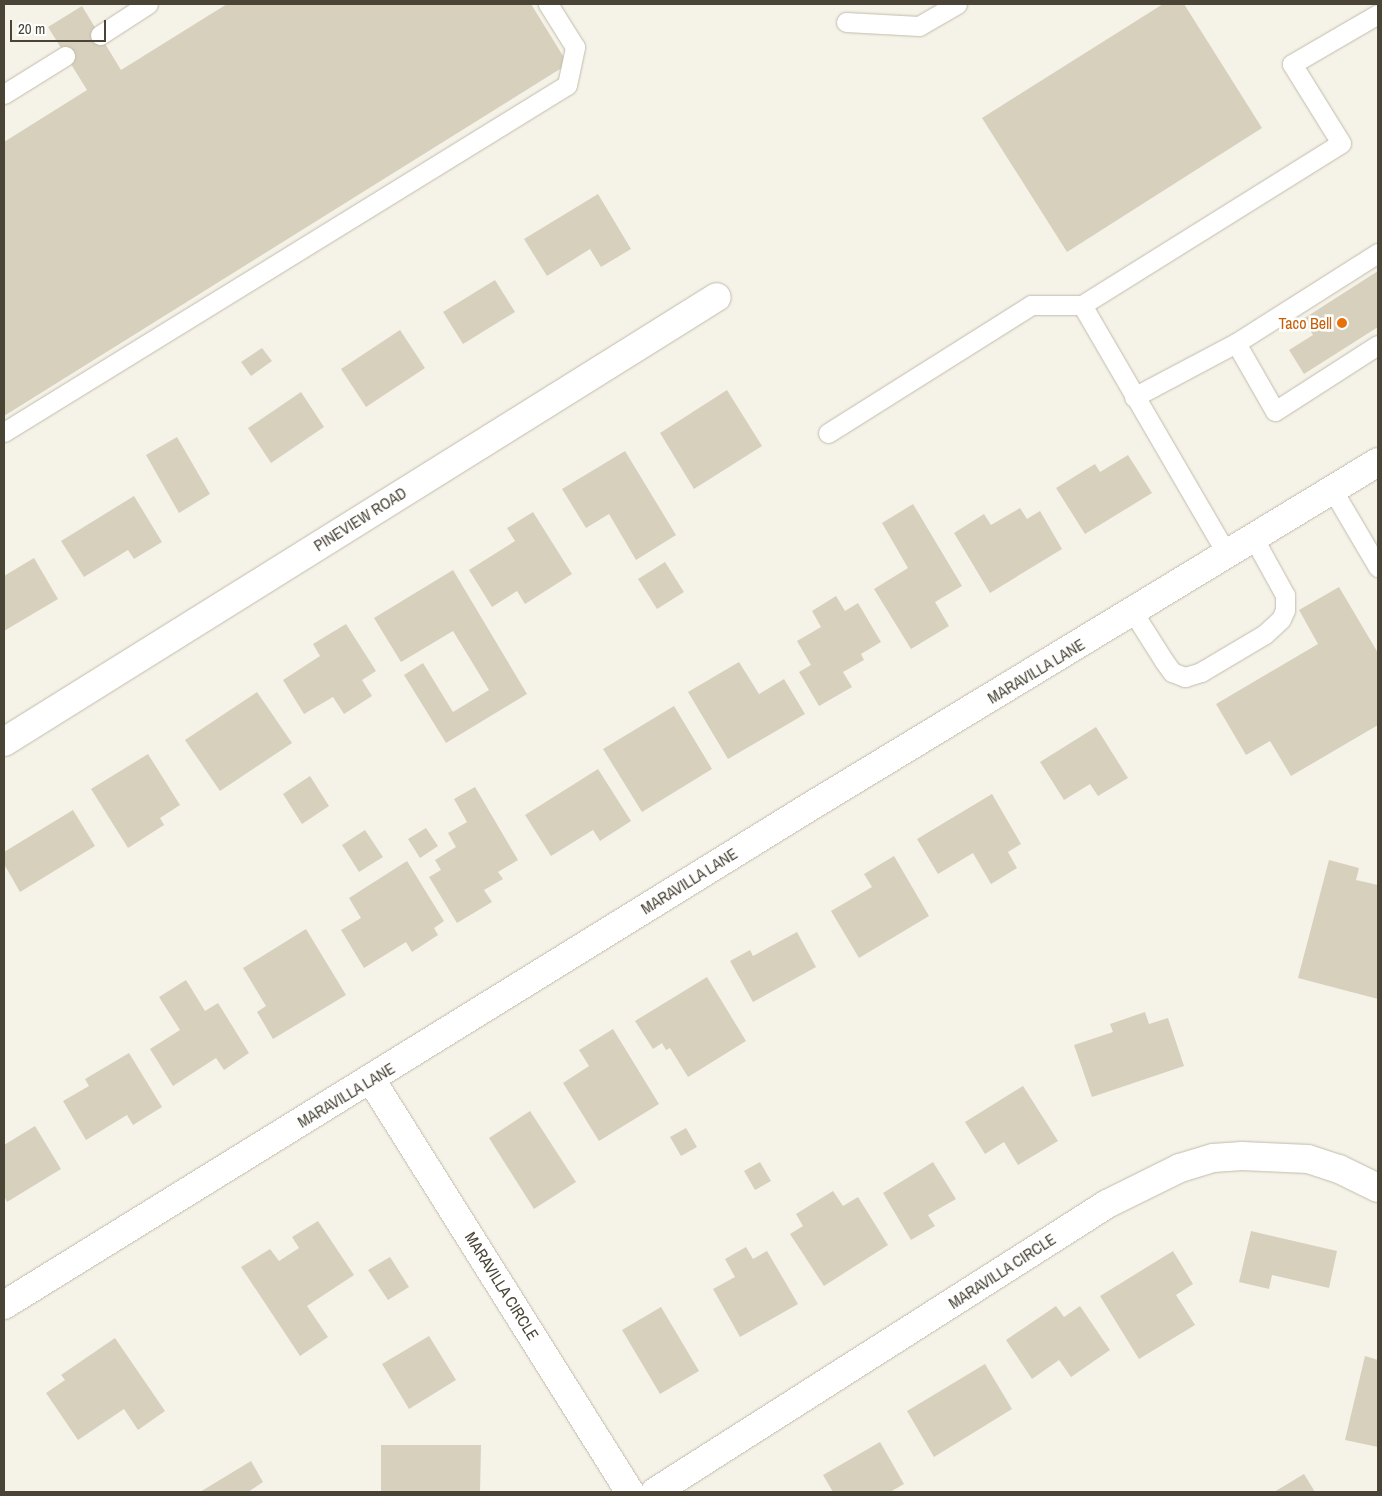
<!DOCTYPE html>
<html>
<head>
<meta charset="utf-8">
<style>
  body { margin:0 }
  #map { position:relative; width:1382px; height:1496px; overflow:hidden; background:#f5f2e8; font-family:"Archivo Narrow",sans-serif }
  div>[style] { position:absolute }
  [style*='--x'] { left:calc(var(--x)*1px); top:calc(var(--y)*1px); width:calc(var(--w)*1px); rotate:calc(var(--a)*1deg) }
  .building>* { inset:0; background:#d7d0bd }
  .roads { filter:drop-shadow(0 0 1px #c1bcaa) drop-shadow(0 0 1px #c1bcaa) }
  .service>* { height:19px; margin:-9.5px; padding:0 9.5px; transform-origin:9.5px; border-radius:9.5px; background:#fff }
  .minor>* { height:28px; margin:-14px; padding:0 14px; transform-origin:14px; border-radius:14px; background:#fff }
  .dots>* { width:14px; height:14px; translate:-50% -50%; box-sizing:border-box; border:2px solid #fff; border-radius:50% }
  span { translate:-50% -50%; white-space:nowrap; text-align:center; line-height:1.15; -webkit-text-stroke:5px #fff; paint-order:stroke }
  .food-label { font-size:16px; color:#c56008 }
  .right { translate:-100% -50%; text-align:right }
  .street-label { font-size:16px; color:#494436 }
  .frame { position:absolute; inset:0; border:5px solid #494436; pointer-events:none }
  .scale { position:absolute; left:10px; top:20px; width:96px; height:22px; box-sizing:border-box; border:2px solid #494436; border-top:0; padding-left:6px; font-size:15px; line-height:18px; white-space:nowrap; color:#494436; -webkit-text-stroke:4px #fff; paint-order:stroke }
</style>
</head>
<body>
<div id="map">
  <div class="building">
    <div style="clip-path:polygon(227px 4px,531px 4px,568px 64px,4px 416px,4px 142px,87px 90px,48px 27px,82px 6px,121px 70px)"></div>
    <div style="clip-path:polygon(1163px 4px,1184px 4px,1262px 128px,1067px 252px,982px 118px)"></div>
    <div style="clip-path:polygon(598px 194px,631px 249px,601px 267px,590px 249px,547px 276px,524px 239px)"></div>
    <div style="clip-path:polygon(1378px 271px,1378px 327px,1304px 374px,1289px 350px,1313px 335px,1303px 319px)"></div>
    <div style="clip-path:polygon(495px 280px,515px 312px,463px 344px,443px 312px)"></div>
    <div style="clip-path:polygon(400px 330px,425px 368px,366px 407px,341px 369px)"></div>
    <div style="clip-path:polygon(262px 348px,272px 361px,251px 376px,241px 362px)"></div>
    <div style="clip-path:polygon(727px 390px,762px 446px,694px 489px,660px 433px)"></div>
    <div style="clip-path:polygon(301px 392px,324px 427px,271px 463px,248px 428px)"></div>
    <div style="clip-path:polygon(177px 437px,210px 494px,179px 513px,146px 455px)"></div>
    <div style="clip-path:polygon(625px 451px,676px 535px,636px 560px,609px 514px,586px 528px,562px 489px)"></div>
    <div style="clip-path:polygon(1128px 455px,1152px 493px,1085px 534px,1056px 488px,1095px 464px,1100px 472px)"></div>
    <div style="clip-path:polygon(134px 496px,162px 542px,134px 559px,128px 550px,84px 577px,61px 541px)"></div>
    <div style="clip-path:polygon(913px 504px,962px 586px,935px 602px,949px 626px,911px 649px,874px 589px,908px 568px,882px 523px)"></div>
    <div style="clip-path:polygon(1020px 508px,1027px 519px,1040px 511px,1062px 549px,990px 593px,954px 533px,984px 514px,991px 525px)"></div>
    <div style="clip-path:polygon(533px 512px,572px 574px,525px 604px,517px 591px,492px 607px,469px 570px,515px 541px,507px 528px)"></div>
    <div style="clip-path:polygon(34px 558px,58px 599px,4px 631px,4px 576px)"></div>
    <div style="clip-path:polygon(665px 562px,684px 592px,657px 609px,638px 579px)"></div>
    <div style="clip-path:polygon(453px 570px,527px 694px,446px 743px,404px 675px,423px 663px,453px 712px,489px 690px,453px 631px,401px 662px,374px 618px)"></div>
    <div style="clip-path:polygon(1339px 587px,1378px 653px,1378px 725px,1291px 776px,1270px 741px,1246px 755px,1216px 704px,1318px 644px,1299px 610px)"></div>
    <div style="clip-path:polygon(836px 596px,845px 611px,858px 603px,881px 642px,861px 654px,864px 660px,843px 672px,852px 687px,819px 706px,799px 672px,811px 665px,797px 641px,821px 627px,812px 611px)"></div>
    <div style="clip-path:polygon(346px 624px,376px 671px,362px 680px,372px 696px,344px 714px,333px 697px,304px 714px,283px 680px,320px 656px,313px 644px)"></div>
    <div style="clip-path:polygon(739px 662px,759px 694px,784px 679px,805px 714px,728px 759px,688px 692px)"></div>
    <div style="clip-path:polygon(257px 692px,292px 743px,220px 791px,185px 740px)"></div>
    <div style="clip-path:polygon(674px 706px,712px 769px,642px 812px,603px 749px)"></div>
    <div style="clip-path:polygon(1096px 727px,1128px 778px,1098px 796px,1090px 784px,1064px 800px,1040px 762px)"></div>
    <div style="clip-path:polygon(148px 754px,180px 805px,160px 818px,164px 825px,128px 848px,91px 789px)"></div>
    <div style="clip-path:polygon(598px 769px,631px 821px,600px 841px,593px 830px,551px 856px,525px 815px)"></div>
    <div style="clip-path:polygon(310px 776px,329px 806px,302px 824px,283px 794px)"></div>
    <div style="clip-path:polygon(475px 787px,518px 860px,498px 872px,503px 879px,484px 890px,492px 902px,457px 923px,429px 877px,441px 870px,435px 860px,456px 847px,448px 833px,467px 822px,454px 799px)"></div>
    <div style="clip-path:polygon(992px 794px,1021px 844px,1008px 852px,1017px 868px,991px 884px,973px 853px,938px 874px,917px 839px)"></div>
    <div style="clip-path:polygon(73px 810px,95px 846px,20px 892px,4px 864px,4px 852px)"></div>
    <div style="clip-path:polygon(426px 828px,438px 846px,420px 858px,408px 839px)"></div>
    <div style="clip-path:polygon(365px 830px,383px 857px,359px 872px,342px 845px)"></div>
    <div style="clip-path:polygon(894px 856px,929px 916px,859px 958px,831px 911px,872px 887px,864px 874px)"></div>
    <div style="clip-path:polygon(1329px 860px,1359px 868px,1356px 880px,1378px 885px,1378px 999px,1298px 978px)"></div>
    <div style="clip-path:polygon(407px 861px,444px 921px,434px 928px,438px 935px,412px 952px,406px 942px,364px 968px,341px 930px,361px 918px,349px 898px)"></div>
    <div style="clip-path:polygon(306px 929px,346px 995px,273px 1039px,257px 1012px,266px 1006px,243px 968px)"></div>
    <div style="clip-path:polygon(797px 932px,816px 967px,753px 1002px,730px 961px,750px 950px,753px 956px)"></div>
    <div style="clip-path:polygon(707px 977px,746px 1041px,688px 1077px,670px 1048px,666px 1050px,662px 1043px,653px 1049px,635px 1021px)"></div>
    <div style="clip-path:polygon(186px 980px,205px 1011px,218px 1003px,249px 1053px,224px 1070px,216px 1058px,173px 1086px,150px 1049px,180px 1030px,159px 997px)"></div>
    <div style="clip-path:polygon(1145px 1012px,1149px 1024px,1168px 1018px,1184px 1066px,1092px 1097px,1074px 1045px,1113px 1032px,1110px 1024px)"></div>
    <div style="clip-path:polygon(613px 1029px,659px 1104px,599px 1141px,563px 1083px,589px 1066px,579px 1050px)"></div>
    <div style="clip-path:polygon(129px 1053px,162px 1107px,133px 1125px,127px 1115px,86px 1140px,63px 1101px,89px 1086px,85px 1079px)"></div>
    <div style="clip-path:polygon(1023px 1086px,1058px 1141px,1018px 1165px,1004px 1142px,985px 1154px,965px 1122px)"></div>
    <div style="clip-path:polygon(530px 1111px,576px 1182px,534px 1209px,489px 1138px)"></div>
    <div style="clip-path:polygon(35px 1126px,61px 1169px,7px 1202px,4px 1196px,4px 1145px)"></div>
    <div style="clip-path:polygon(686px 1128px,697px 1147px,681px 1156px,670px 1137px)"></div>
    <div style="clip-path:polygon(760px 1162px,771px 1181px,755px 1190px,744px 1171px)"></div>
    <div style="clip-path:polygon(933px 1162px,956px 1199px,928px 1215px,935px 1226px,911px 1240px,883px 1193px)"></div>
    <div style="clip-path:polygon(833px 1191px,843px 1206px,858px 1197px,888px 1245px,824px 1286px,790px 1234px,803px 1226px,796px 1214px)"></div>
    <div style="clip-path:polygon(318px 1221px,354px 1275px,307px 1306px,328px 1337px,300px 1356px,241px 1267px,270px 1249px,279px 1261px,299px 1248px,292px 1237px)"></div>
    <div style="clip-path:polygon(1251px 1231px,1337px 1251px,1329px 1288px,1272px 1275px,1269px 1289px,1239px 1282px)"></div>
    <div style="clip-path:polygon(746px 1247px,753px 1259px,767px 1251px,798px 1304px,740px 1337px,713px 1289px,735px 1277px,725px 1259px)"></div>
    <div style="clip-path:polygon(1173px 1251px,1193px 1284px,1176px 1295px,1195px 1325px,1139px 1359px,1100px 1296px)"></div>
    <div style="clip-path:polygon(390px 1257px,409px 1287px,388px 1300px,368px 1270px)"></div>
    <div style="clip-path:polygon(1056px 1306px,1064px 1317px,1080px 1306px,1110px 1350px,1071px 1377px,1059px 1360px,1032px 1379px,1006px 1340px)"></div>
    <div style="clip-path:polygon(661px 1307px,699px 1371px,660px 1394px,622px 1330px)"></div>
    <div style="clip-path:polygon(429px 1336px,456px 1380px,409px 1409px,382px 1364px)"></div>
    <div style="clip-path:polygon(115px 1338px,165px 1411px,138px 1430px,124px 1409px,78px 1440px,46px 1393px,65px 1380px,61px 1375px)"></div>
    <div style="clip-path:polygon(1365px 1356px,1378px 1360px,1378px 1447px,1345px 1440px)"></div>
    <div style="clip-path:polygon(985px 1364px,1012px 1409px,934px 1457px,907px 1411px)"></div>
    <div style="clip-path:polygon(880px 1442px,904px 1484px,890px 1492px,833px 1492px,823px 1475px)"></div>
    <div style="clip-path:polygon(381px 1445px,481px 1445px,480px 1492px,381px 1492px)"></div>
    <div style="clip-path:polygon(251px 1461px,263px 1482px,248px 1492px,200px 1492px)"></div>
    <div style="clip-path:polygon(1304px 1474px,1315px 1492px,1274px 1492px)"></div>
  </div>
  <div class="roads">
    <div class="service">
      <div style="--x:846;--y:22;--w:73;--a:3.1"></div>
      <div style="--x:919;--y:26;--w:44;--a:-30.1"></div>
      <div style="--x:100;--y:35;--w:57;--a:-32.9"></div>
      <div style="--x:4;--y:94;--w:72;--a:-31.9"></div>
      <div style="--x:1082;--y:305;--w:288;--a:59.8"></div>
      <div style="--x:1236;--y:343;--w:78;--a:60.2"></div>
      <div style="--x:1275;--y:411;--w:122;--a:-32.7"></div>
      <div style="--x:1134;--y:397;--w:115;--a:-27.9"></div>
      <div style="--x:1236;--y:343;--w:168;--a:-32.4"></div>
      <div style="--x:4;--y:432;--w:661;--a:-31.65"></div>
      <div style="--x:567;--y:85;--w:39;--a:-78"></div>
      <div style="--x:575;--y:47;--w:51;--a:-122.1"></div>
      <div style="--x:828;--y:433;--w:240;--a:-32.2"></div>
      <div style="--x:1031;--y:305;--w:51;--a:0"></div>
      <div style="--x:1082;--y:305;--w:305;--a:-32"></div>
      <div style="--x:1341;--y:143;--w:93;--a:-121.8"></div>
      <div style="--x:1292;--y:64;--w:99;--a:-30.2"></div>
      <div style="--x:1332;--y:489;--w:91;--a:59.5"></div>
      <div style="--x:1133;--y:612;--w:58;--a:57.7"></div>
      <div style="--x:1164;--y:661;--w:14;--a:54"></div>
      <div style="--x:1172;--y:672;--w:14;--a:21"></div>
      <div style="--x:1185;--y:677;--w:17;--a:-17"></div>
      <div style="--x:1201;--y:672;--w:74;--a:-30.7"></div>
      <div style="--x:1265;--y:634;--w:22;--a:-43"></div>
      <div style="--x:1281;--y:619;--w:10;--a:-66"></div>
      <div style="--x:1285;--y:610;--w:15;--a:-90"></div>
      <div style="--x:1285;--y:595;--w:66;--a:-118.9"></div>
    </div>
    <div class="minor">
      <div style="--x:4;--y:742;--w:840;--a:-31.97"></div>
      <div style="--x:372;--y:1081;--w:485;--a:57.9"></div>
      <div style="--x:4;--y:1305;--w:955;--a:-31.73"></div>
      <div style="--x:816;--y:803;--w:657;--a:-31.25"></div>
      <div style="--x:655;--y:1492;--w:536;--a:-32.5"></div>
      <div style="--x:1107;--y:1204;--w:81;--a:-26.3"></div>
      <div style="--x:1180;--y:1168;--w:34;--a:-17"></div>
      <div style="--x:1213;--y:1158;--w:29;--a:-4"></div>
      <div style="--x:1242;--y:1156;--w:66;--a:2.6"></div>
      <div style="--x:1308;--y:1159;--w:33;--a:18"></div>
      <div style="--x:1339;--y:1169;--w:43;--a:26"></div>
    </div>
  </div>
  <div class="dots">
    <div style="left:1342px;top:323px;background:#e8710a"></div>
  </div>
  <div class="food-label">
    <span class="right" style="left:1332px;top:323px">Taco Bell</span>
  </div>
  <div class="street-label">
    <span style="left:360px;top:519px;rotate:-32deg">PINEVIEW ROAD</span>
    <span style="left:1036px;top:671px;rotate:-31deg">MARAVILLA LANE</span>
    <span style="left:689px;top:881px;rotate:-32deg">MARAVILLA LANE</span>
    <span style="left:346px;top:1095px;rotate:-31deg">MARAVILLA LANE</span>
    <span style="left:1002px;top:1271px;rotate:-33deg">MARAVILLA CIRCLE</span>
    <span style="left:502px;top:1286px;rotate:58deg">MARAVILLA CIRCLE</span>
  </div>
  <div class="frame"></div>
  <div class="scale">20 m</div>
</div>
</body>
</html>
